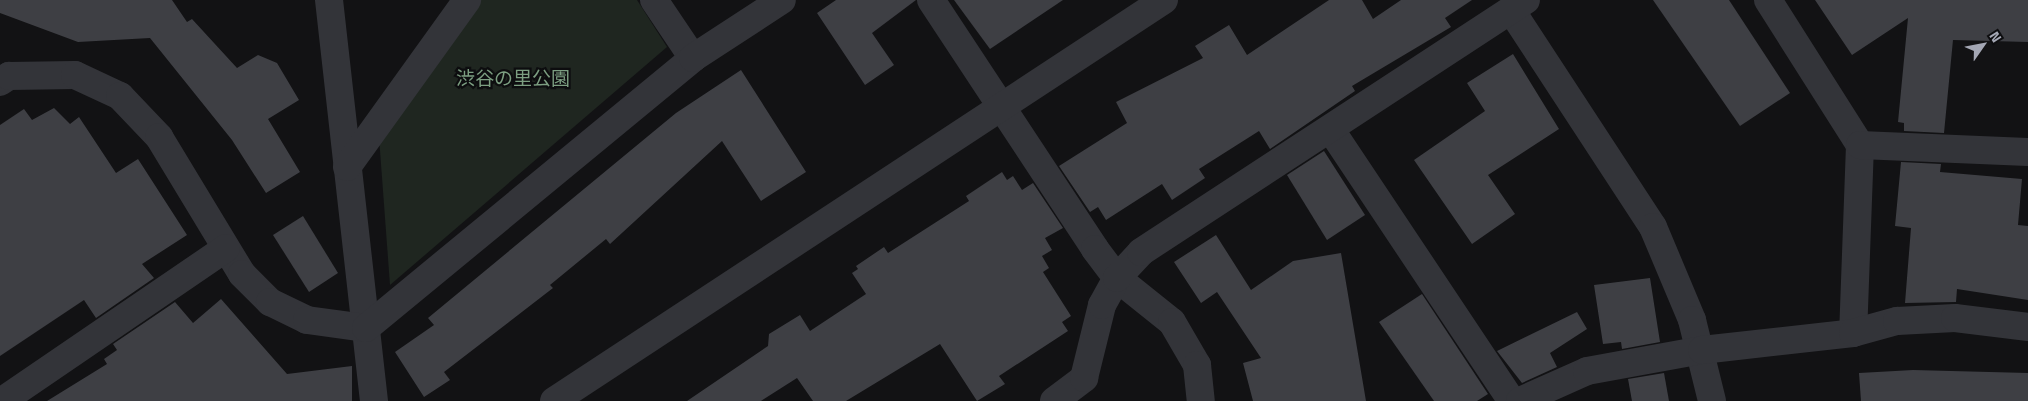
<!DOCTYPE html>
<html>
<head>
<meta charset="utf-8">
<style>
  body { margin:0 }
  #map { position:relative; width:2028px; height:401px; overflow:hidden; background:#121214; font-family:"Titillium Web","Noto Sans JP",sans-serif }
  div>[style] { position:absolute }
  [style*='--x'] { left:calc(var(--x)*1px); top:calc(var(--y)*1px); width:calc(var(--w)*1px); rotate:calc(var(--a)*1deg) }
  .green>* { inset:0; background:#1f2620 }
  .building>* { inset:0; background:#3e3f44 }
  .minor>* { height:28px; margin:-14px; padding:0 14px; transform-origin:14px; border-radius:14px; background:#333439 }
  span { translate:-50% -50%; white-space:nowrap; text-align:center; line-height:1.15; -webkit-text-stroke:4.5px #0d0d0f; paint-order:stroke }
  .park-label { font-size:19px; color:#7c9e81 }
  .north { position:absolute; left:1958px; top:20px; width:50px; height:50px; -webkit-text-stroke:4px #0d0d0f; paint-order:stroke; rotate:57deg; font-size:14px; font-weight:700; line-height:20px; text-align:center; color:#a4a7b4 }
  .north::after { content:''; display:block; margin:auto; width:18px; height:22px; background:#a4a7b4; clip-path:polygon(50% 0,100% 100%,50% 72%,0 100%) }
</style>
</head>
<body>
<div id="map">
  <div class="green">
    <div style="clip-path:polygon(479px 0,637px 0,667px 47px,390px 285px,379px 137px)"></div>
  </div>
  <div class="building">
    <div style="clip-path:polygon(0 0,172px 0,187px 22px,192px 19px,237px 68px,258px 55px,277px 63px,299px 100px,268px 119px,300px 172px,266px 193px,232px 140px,150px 38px,78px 42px,0 13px)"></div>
    <div style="clip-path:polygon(836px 0,916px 0,872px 33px,894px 65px,865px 85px,817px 13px)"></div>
    <div style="clip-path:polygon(954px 0,1063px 0,990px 49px)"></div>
    <div style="clip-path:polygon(1329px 0,1362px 0,1373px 19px,1401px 0,1472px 0,1445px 18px,1451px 27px,1352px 86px,1355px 91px,1270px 149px,1259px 131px,1199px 169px,1205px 178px,1172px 200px,1162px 184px,1106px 220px,1098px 207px,1090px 212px,1059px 166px,1127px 123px,1116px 102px,1203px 58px,1195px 46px,1229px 25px,1247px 55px)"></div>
    <div style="clip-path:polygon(1653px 0,1729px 0,1790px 93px,1740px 126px)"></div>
    <div style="clip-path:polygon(1815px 0,2028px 0,2028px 42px,1953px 40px,1944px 133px,1904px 131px,1904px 123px,1898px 122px,1908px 18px,1852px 55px)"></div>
    <div style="clip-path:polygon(1513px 54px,1559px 129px,1488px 175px,1515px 214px,1472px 244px,1414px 160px,1485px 111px,1467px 83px)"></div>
    <div style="clip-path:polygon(741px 70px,806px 172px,761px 201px,722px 141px,610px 244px,606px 239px,550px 285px,553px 288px,444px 372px,450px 380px,424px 397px,395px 352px,434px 325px,428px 318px,676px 113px)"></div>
    <div style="clip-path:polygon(54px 108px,70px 124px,79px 117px,116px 173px,138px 159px,187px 235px,142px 264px,154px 278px,96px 318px,84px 300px,0 356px,0 125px,24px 109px,32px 120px)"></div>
    <div style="clip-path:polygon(1324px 151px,1365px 215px,1327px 240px,1287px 175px)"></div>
    <div style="clip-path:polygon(1901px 162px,1941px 164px,1940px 172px,2022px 179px,2018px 225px,2028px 226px,2028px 300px,1957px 289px,1956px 302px,1905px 303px,1911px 228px,1895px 226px)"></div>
    <div style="clip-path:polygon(1002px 172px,1007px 180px,1013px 176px,1022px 190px,1033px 183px,1063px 228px,1045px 238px,1052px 250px,1042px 256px,1049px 268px,1043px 272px,1071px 316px,1062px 322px,1068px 331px,999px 376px,1005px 384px,977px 401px,940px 344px,846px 401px,813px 401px,797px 378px,761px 401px,687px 401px,768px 346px,769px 334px,800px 315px,810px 331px,866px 294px,852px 273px,858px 269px,856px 266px,884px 247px,888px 253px,969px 201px,966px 196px)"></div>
    <div style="clip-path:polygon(303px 216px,338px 273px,309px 292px,273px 235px)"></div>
    <div style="clip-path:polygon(1216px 235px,1251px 290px,1293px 261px,1341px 253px,1366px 401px,1253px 401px,1243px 363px,1261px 358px,1217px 292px,1201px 303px,1174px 262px)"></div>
    <div style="clip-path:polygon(1650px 278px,1660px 342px,1622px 349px,1621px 342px,1603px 344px,1594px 285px)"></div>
    <div style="clip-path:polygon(1422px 294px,1488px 394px,1477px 401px,1434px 401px,1379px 322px)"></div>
    <div style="clip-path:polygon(221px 299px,287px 374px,352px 366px,352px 401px,47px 401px,107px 364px,104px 359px,117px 350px,113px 344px,175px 302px,193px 323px)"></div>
    <div style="clip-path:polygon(1577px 312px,1587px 329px,1550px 353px,1557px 367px,1522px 383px,1497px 351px)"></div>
    <div style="clip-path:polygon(1913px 370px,2028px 373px,2028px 401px,1861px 401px,1859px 373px)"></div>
    <div style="clip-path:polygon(1664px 373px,1669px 401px,1632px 401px,1628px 379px)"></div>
  </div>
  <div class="minor">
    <div style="--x:329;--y:0;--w:404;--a:83.6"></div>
    <div style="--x:654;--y:0;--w:70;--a:56.1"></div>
    <div style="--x:931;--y:0;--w:298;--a:56.6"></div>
    <div style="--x:1095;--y:249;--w:36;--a:53"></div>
    <div style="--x:1117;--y:278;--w:70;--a:38.7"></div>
    <div style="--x:1172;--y:322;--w:50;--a:59.8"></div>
    <div style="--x:1197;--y:365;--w:36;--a:84"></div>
    <div style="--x:1768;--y:0;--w:172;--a:57.6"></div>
    <div style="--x:1860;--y:145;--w:188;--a:92.1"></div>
    <div style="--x:1511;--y:10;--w:259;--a:56.8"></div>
    <div style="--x:1653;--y:227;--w:101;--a:67.2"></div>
    <div style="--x:1692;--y:320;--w:83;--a:76.1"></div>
    <div style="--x:0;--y:82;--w:11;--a:-34"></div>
    <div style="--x:9;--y:76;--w:66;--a:-0.9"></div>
    <div style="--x:75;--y:75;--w:50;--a:25"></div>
    <div style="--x:120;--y:96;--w:57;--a:46.4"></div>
    <div style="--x:159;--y:137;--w:160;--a:58.8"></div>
    <div style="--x:242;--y:274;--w:40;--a:45"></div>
    <div style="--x:270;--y:302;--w:41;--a:25.9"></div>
    <div style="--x:307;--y:320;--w:60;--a:7.7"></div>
    <div style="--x:366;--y:328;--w:424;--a:-39.5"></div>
    <div style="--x:693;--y:58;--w:106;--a:-33.1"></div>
    <div style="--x:1331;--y:130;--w:326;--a:56.3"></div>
    <div style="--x:1860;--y:145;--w:168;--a:2.4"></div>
    <div style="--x:347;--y:167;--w:206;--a:-54.3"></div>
    <div style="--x:2;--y:401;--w:271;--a:-34.3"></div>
    <div style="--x:554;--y:401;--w:730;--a:-33.32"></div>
    <div style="--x:1054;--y:401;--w:38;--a:-37"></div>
    <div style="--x:1084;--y:378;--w:75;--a:-76.1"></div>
    <div style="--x:1102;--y:305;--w:31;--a:-61"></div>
    <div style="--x:1117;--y:278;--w:35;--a:-47"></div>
    <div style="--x:1141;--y:252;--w:460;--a:-33.2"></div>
    <div style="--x:1520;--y:401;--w:73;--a:-24.1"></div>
    <div style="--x:1587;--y:371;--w:117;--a:-10.3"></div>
    <div style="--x:1702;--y:350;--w:152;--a:-6.4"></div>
    <div style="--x:1853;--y:333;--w:46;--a:-15.3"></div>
    <div style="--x:1897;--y:321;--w:58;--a:-3"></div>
    <div style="--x:1955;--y:318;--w:74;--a:7"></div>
  </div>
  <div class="park-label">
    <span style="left:513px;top:78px">渋谷の里公園</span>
  </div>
  <div class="north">N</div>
</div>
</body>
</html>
